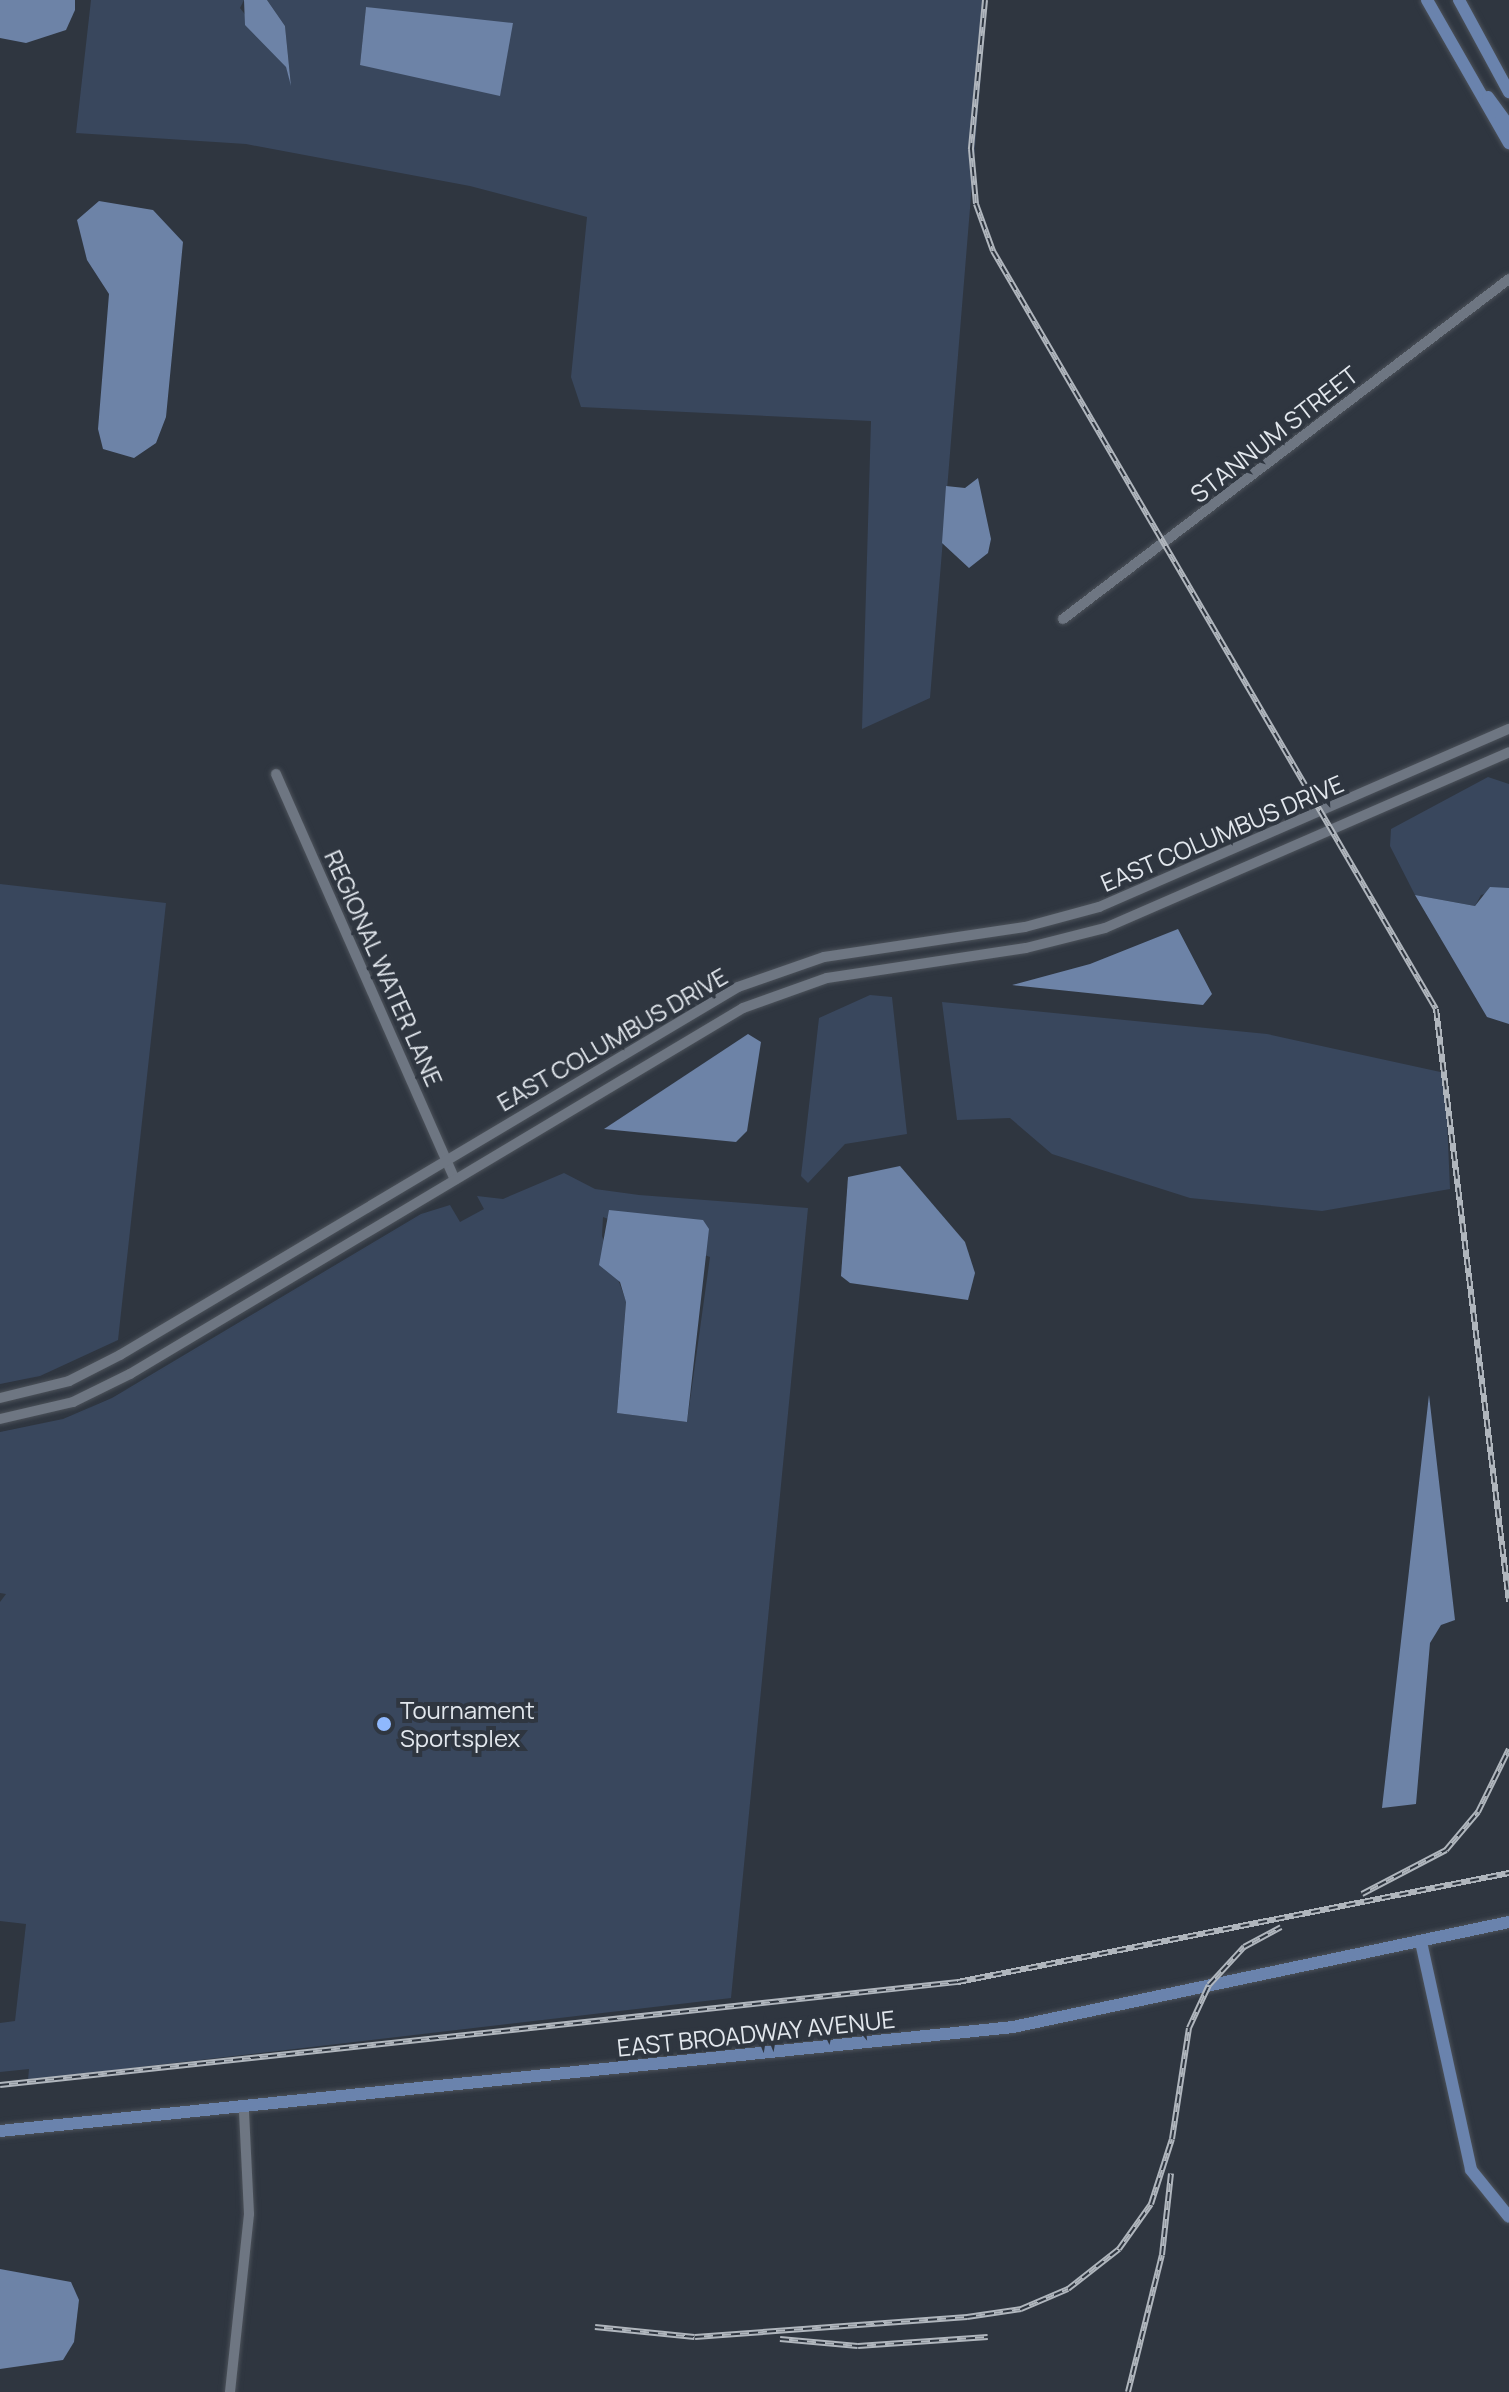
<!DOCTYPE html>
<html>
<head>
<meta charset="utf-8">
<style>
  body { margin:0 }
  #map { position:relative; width:1509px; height:2392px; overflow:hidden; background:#2f3640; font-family:Manrope,sans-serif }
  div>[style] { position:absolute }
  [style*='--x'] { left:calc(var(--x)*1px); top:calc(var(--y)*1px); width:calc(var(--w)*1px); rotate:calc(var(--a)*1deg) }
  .green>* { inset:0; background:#39475d }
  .water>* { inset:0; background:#6d83a7 }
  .roads { filter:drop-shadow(0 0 2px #4c525a) drop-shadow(0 0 2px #4c525a) }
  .minor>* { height:10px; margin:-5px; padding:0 5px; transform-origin:5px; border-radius:5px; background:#6e7682 }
  .major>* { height:12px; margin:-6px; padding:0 6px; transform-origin:6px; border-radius:6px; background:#6a83ad }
  .rail>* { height:6px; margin-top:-3px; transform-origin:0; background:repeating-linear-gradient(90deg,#2f3640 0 9px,#b0b6bd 0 18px); box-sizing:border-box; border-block:2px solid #b0b6bd }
  .dots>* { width:22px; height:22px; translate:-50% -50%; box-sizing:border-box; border:4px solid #2f3640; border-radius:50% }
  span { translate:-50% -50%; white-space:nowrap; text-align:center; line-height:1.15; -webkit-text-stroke:8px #2f3640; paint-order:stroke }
  .street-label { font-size:24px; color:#e2e7ed }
  .poi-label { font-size:24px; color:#e2e7ed }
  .left { translate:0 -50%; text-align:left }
</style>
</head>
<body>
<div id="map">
  <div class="green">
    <div style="clip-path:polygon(evenodd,91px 0,244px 0,240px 8px,286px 66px,291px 85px,285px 26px,267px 0,987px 0,930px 698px,862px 729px,871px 421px,581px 407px,571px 377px,587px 217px,470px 186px,246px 144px,76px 133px,91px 0,366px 7px,412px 16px,453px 20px,360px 65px,366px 7px)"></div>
    <div style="clip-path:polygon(1488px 777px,1509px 784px,1509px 888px,1481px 895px,1475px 906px,1415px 895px,1390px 846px,1391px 829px)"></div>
    <div style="clip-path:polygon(0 884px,166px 903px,118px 1340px,40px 1376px,0 1384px)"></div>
    <div style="clip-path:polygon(870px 995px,892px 997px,907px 1134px,845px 1144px,808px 1183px,801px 1176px,819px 1018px)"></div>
    <div style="clip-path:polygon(942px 1002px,1267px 1034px,1445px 1073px,1450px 1189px,1322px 1211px,1190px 1198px,1052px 1154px,1010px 1118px,957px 1120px)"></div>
    <div style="clip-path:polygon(evenodd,564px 1173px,595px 1189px,639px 1195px,808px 1208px,731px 1998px,28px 2080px,29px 2069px,0 2072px,0 2023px,15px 2021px,26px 1924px,0 1921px,0 1602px,6px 1594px,0 1593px,0 1432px,63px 1419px,112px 1398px,421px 1214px,450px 1205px,460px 1222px,484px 1209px,477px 1196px,503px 1199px,564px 1173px,603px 1217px,710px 1257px,687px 1422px,617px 1413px,626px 1301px,602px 1236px,603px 1217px)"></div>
  </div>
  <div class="water">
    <div style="clip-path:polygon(0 0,75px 0,75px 10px,66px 30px,26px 43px,0 38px)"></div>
    <div style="clip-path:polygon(244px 0,267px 0,285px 26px,291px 86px,286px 67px,245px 25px)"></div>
    <div style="clip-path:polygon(366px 7px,513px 23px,500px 96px,360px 65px)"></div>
    <div style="clip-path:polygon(99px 201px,153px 210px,183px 242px,166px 417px,156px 443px,134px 458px,103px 449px,98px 429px,109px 294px,87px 260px,77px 220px)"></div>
    <div style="clip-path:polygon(978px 478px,991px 539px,988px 553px,969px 568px,942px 543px,946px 486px,965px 488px)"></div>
    <div style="clip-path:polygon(1490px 887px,1509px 888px,1509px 1024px,1487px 1017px,1415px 895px,1475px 906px)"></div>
    <div style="clip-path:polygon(1178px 929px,1212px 994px,1203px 1005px,1012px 985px,1090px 964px)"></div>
    <div style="clip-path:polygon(748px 1034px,761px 1042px,747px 1131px,736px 1142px,604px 1129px)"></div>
    <div style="clip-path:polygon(900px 1166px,965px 1242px,975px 1273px,968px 1300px,850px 1283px,841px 1276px,848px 1177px)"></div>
    <div style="clip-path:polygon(609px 1210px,703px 1220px,709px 1229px,687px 1422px,617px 1413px,626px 1302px,620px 1282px,599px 1265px)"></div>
    <div style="clip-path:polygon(1429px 1395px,1455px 1620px,1441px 1625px,1430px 1643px,1416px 1804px,1382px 1808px)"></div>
    <div style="clip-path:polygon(0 2269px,71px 2282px,79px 2300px,74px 2342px,63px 2360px,0 2369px)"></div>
  </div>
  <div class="roads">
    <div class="minor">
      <div style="--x:1063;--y:619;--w:561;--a:-37.32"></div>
      <div style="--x:276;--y:774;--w:443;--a:66.2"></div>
      <div style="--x:0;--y:1398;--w:71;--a:-13.8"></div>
      <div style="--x:69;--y:1381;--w:57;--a:-27"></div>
      <div style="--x:120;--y:1355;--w:719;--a:-30.77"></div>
      <div style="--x:738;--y:987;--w:91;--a:-19.2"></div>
      <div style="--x:824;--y:957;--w:203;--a:-8.5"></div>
      <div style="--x:1025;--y:927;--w:77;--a:-15.1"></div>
      <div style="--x:1099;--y:907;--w:447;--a:-23.5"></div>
      <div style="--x:0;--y:1419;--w:75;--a:-13.1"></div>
      <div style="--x:73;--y:1402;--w:64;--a:-26.2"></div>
      <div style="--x:130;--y:1374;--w:714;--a:-30.84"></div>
      <div style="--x:743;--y:1008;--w:89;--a:-19.7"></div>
      <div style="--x:827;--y:978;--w:201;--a:-8.6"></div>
      <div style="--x:1026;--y:948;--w:81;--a:-14.2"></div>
      <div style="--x:1105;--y:928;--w:441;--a:-23.5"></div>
      <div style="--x:230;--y:2392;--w:179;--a:-83.9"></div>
      <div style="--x:249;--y:2214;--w:104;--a:-92.8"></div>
    </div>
    <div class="major">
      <div style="--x:1427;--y:0;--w:165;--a:60.2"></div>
      <div style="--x:1459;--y:0;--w:105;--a:61.5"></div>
      <div style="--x:1488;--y:97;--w:36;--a:54"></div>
      <div style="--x:1421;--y:1942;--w:233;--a:77.6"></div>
      <div style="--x:1471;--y:2170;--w:60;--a:51"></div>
      <div style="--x:0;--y:2131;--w:1018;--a:-5.86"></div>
      <div style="--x:1013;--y:2027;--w:507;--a:-11.95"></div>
    </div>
  </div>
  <div class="rail">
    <div style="--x:985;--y:0;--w:150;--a:95.4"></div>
    <div style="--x:971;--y:149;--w:55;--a:84.8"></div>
    <div style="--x:976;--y:204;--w:50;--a:70.1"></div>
    <div style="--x:993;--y:251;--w:878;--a:59.7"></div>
    <div style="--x:1436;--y:1009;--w:597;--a:82.98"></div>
    <div style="--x:1362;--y:1894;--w:95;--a:-27.6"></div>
    <div style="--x:1446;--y:1850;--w:50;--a:-49.9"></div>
    <div style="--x:1478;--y:1812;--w:70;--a:-63.8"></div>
    <div style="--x:0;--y:2085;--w:964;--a:-6.14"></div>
    <div style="--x:958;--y:1982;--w:562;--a:-11.19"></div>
    <div style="--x:595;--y:2327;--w:100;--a:5.7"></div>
    <div style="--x:695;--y:2337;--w:273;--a:-4.2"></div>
    <div style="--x:967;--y:2317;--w:55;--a:-8.4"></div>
    <div style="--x:1021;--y:2309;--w:51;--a:-23.1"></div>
    <div style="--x:1068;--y:2289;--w:65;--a:-38.1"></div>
    <div style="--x:1119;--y:2249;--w:55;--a:-54.6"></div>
    <div style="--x:1151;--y:2204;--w:68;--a:-72.1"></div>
    <div style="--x:1172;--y:2139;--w:112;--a:-81.3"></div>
    <div style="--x:1189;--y:2028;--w:47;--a:-65.1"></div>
    <div style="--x:1209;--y:1985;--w:52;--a:-47.4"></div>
    <div style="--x:1244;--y:1947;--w:42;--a:-28.4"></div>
    <div style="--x:780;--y:2339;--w:78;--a:5.1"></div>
    <div style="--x:858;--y:2346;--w:130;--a:-4"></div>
    <div style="--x:1128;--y:2392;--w:141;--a:-76.1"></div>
    <div style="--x:1162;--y:2255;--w:82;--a:-83.7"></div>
  </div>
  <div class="dots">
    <div style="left:384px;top:1724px;background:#8fb8fd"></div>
  </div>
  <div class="street-label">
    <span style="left:1274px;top:434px;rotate:-38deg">STANNUM STREET</span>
    <span style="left:1222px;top:833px;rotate:-23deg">EAST COLUMBUS DRIVE</span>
    <span style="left:384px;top:968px;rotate:66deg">REGIONAL WATER LANE</span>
    <span style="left:612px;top:1039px;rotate:-30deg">EAST COLUMBUS DRIVE</span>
    <span style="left:756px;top:2033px;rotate:-6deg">EAST BROADWAY AVENUE</span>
  </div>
  <div class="poi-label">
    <span class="left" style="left:400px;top:1724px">Tournament<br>Sportsplex</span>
  </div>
</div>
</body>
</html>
